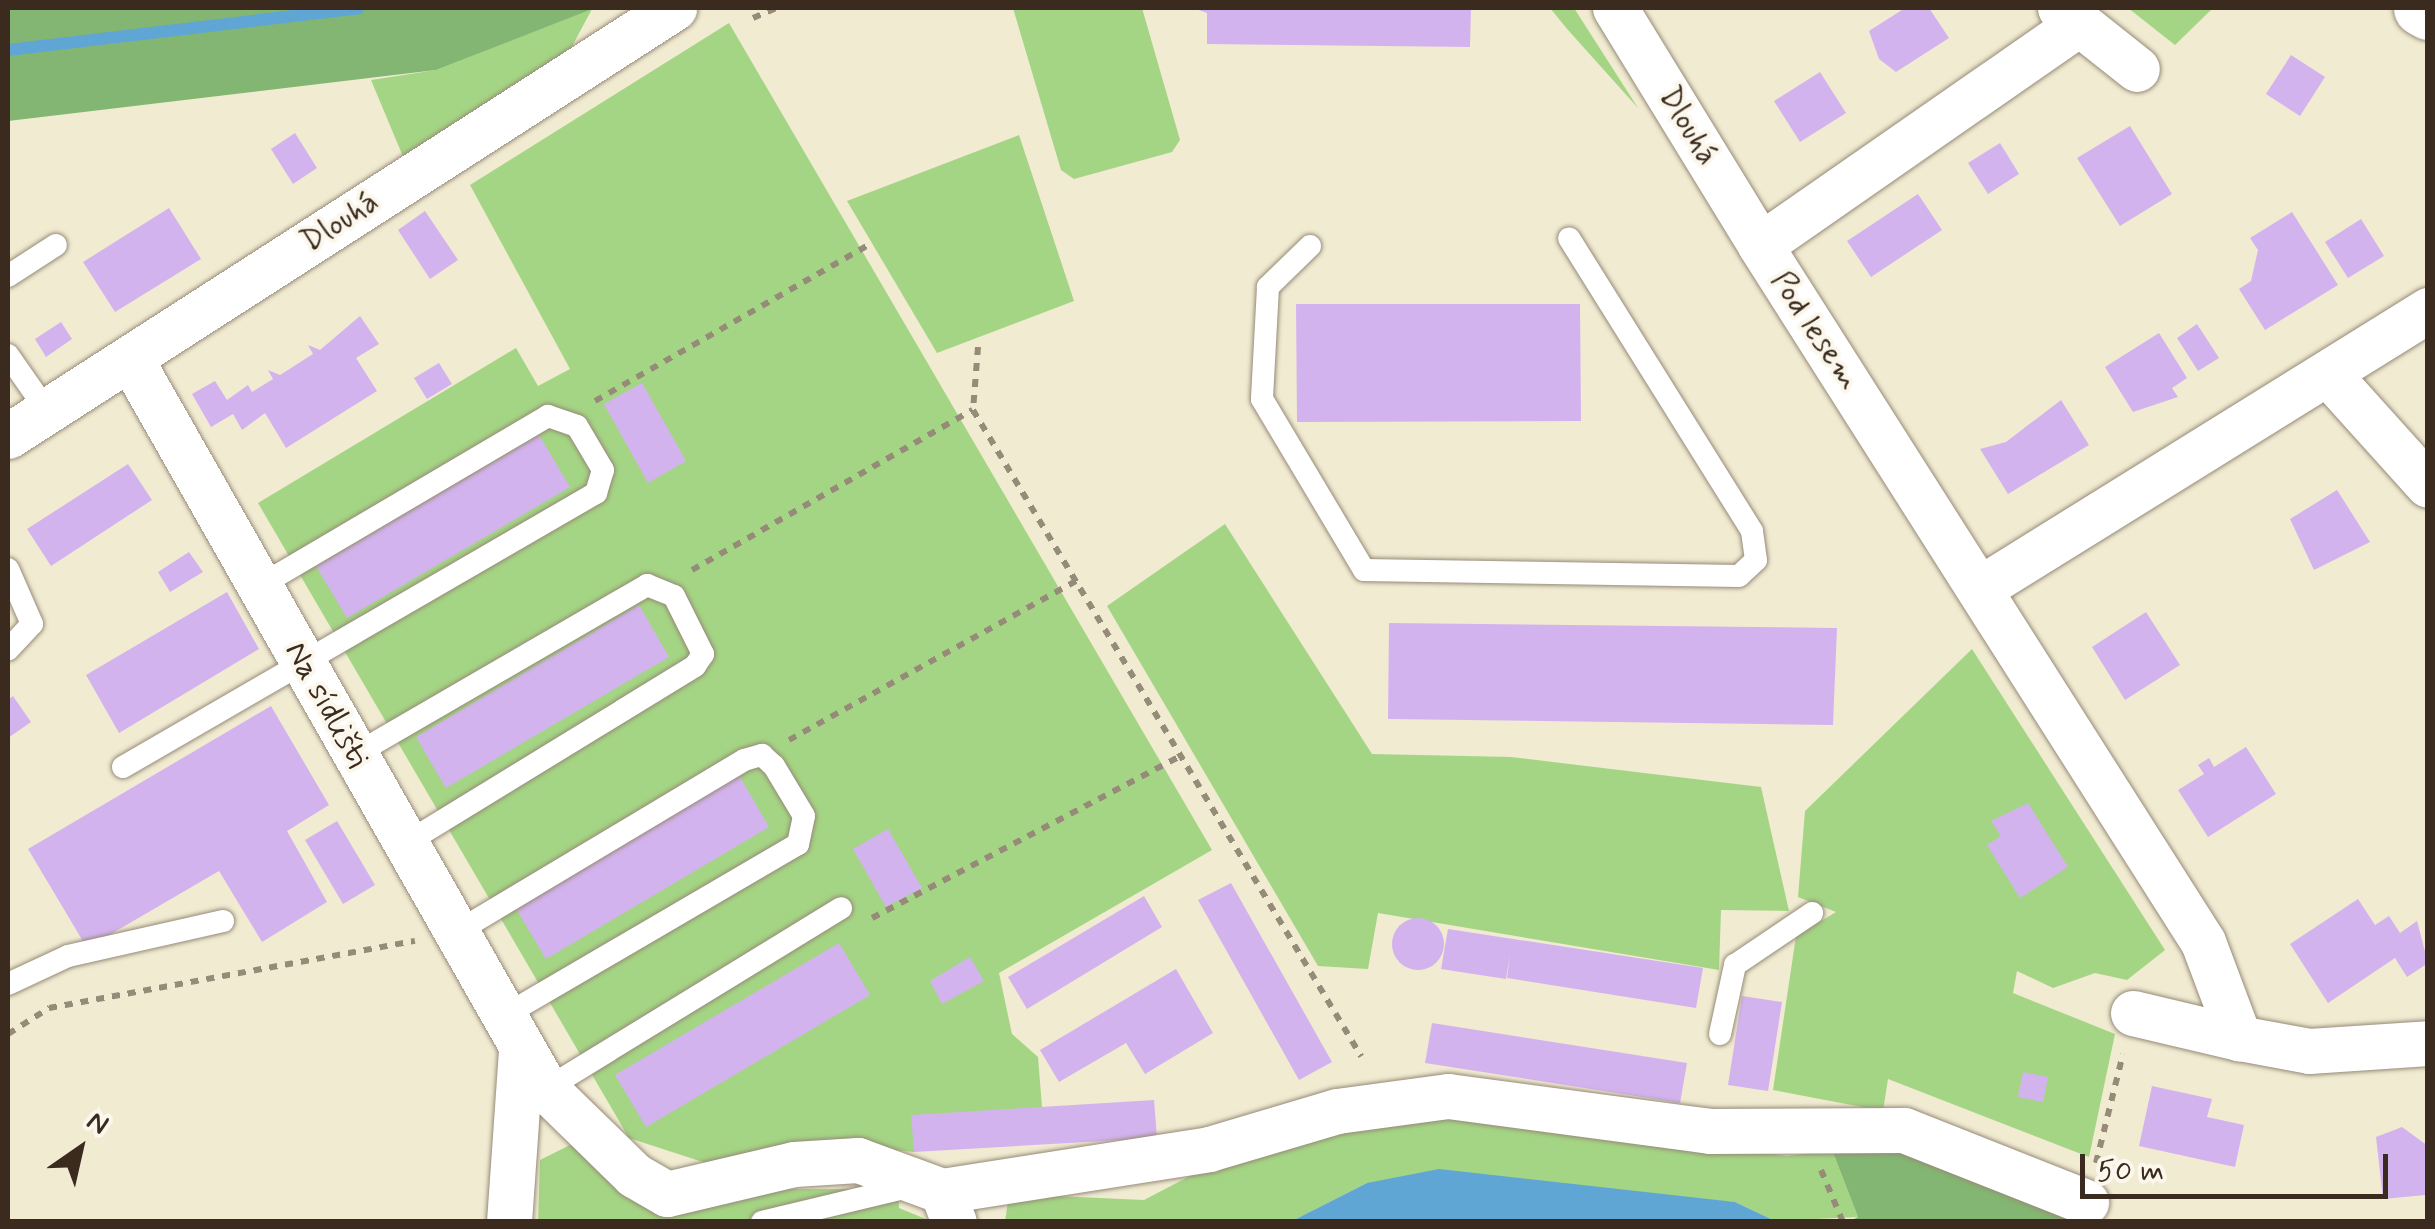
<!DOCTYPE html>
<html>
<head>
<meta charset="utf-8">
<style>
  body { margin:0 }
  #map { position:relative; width:2435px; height:1229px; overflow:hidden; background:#f1ebd2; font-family:Mynerve,sans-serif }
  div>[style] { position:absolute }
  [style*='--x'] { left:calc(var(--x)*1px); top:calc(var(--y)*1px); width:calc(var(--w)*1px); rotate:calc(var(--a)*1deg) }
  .green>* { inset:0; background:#a4d584 }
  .forest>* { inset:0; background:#83b672 }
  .water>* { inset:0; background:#5fa6d5 }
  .stream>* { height:12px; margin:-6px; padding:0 6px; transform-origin:6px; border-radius:6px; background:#5fa6d5 }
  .building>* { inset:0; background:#d3b3ee }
  .round { border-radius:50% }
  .path>* { height:6px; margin-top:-3px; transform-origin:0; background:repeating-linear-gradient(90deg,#968a78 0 8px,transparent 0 16px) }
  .roads { filter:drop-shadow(0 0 2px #968a78) drop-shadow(0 0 2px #968a78) }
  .lane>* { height:22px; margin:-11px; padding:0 11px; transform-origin:11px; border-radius:11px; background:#fff }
  .street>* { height:45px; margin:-22.5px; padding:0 22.5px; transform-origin:22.5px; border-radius:22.5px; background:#fff }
  .secondary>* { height:55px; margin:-27.5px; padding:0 27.5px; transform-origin:27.5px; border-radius:27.5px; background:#fff }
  span { translate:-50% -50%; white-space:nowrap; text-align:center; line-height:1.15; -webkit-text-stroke:8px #fbf7ec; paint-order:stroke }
  .street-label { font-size:32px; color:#3b2a1e }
  .frame { position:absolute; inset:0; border:10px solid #3b2a1e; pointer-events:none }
  .north { position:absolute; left:30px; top:1099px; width:100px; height:100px; -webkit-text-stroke:8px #fbf7ec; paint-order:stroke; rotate:34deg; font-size:28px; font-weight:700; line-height:40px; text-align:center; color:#3b2a1e }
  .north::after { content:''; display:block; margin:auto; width:35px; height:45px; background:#3b2a1e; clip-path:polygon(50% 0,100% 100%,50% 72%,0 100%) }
  .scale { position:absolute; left:2080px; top:1154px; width:308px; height:45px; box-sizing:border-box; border:5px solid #3b2a1e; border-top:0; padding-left:12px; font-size:30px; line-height:35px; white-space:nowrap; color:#3b2a1e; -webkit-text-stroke:8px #fbf7ec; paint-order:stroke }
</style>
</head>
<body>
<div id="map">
  <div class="green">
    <div style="clip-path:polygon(1013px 8px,1142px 8px,1180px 140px,1172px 152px,1074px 179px,1061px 170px)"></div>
    <div style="clip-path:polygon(1550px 8px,1574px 8px,1638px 108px,1568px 30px)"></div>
    <div style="clip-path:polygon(2128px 8px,2213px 8px,2175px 45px)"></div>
    <div style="clip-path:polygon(592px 9px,562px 65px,404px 159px,371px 80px,436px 70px)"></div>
    <div style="clip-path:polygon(729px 23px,1212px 850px,999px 973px,1012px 1034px,1038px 1057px,1042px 1107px,914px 1152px,854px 1146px,712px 1165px,629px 1138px,258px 503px,516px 348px,538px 386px,570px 369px,470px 185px)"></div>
    <div style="clip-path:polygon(1019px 135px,1074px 301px,937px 353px,847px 201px)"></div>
    <div style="clip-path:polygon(1225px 524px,1372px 754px,1511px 757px,1761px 787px,1789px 911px,1721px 910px,1719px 970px,1378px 913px,1368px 969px,1318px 966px,1107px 606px)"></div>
    <div style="clip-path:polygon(1972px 649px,2165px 950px,2127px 980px,2095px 973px,2053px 988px,2017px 971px,2013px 993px,2115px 1034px,2089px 1157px,1888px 1079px,1883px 1111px,1773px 1090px,1796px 936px,1836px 912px,1798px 897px,1805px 811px)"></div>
    <div style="clip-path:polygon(1486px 1113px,1787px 1156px,1832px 1150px,1858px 1217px,1775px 1221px,1735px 1202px,1367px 1183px,1292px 1221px,1005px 1222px,1009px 1194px,1144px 1200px,1230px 1155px,1378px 1120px)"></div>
    <div style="clip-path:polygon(580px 1140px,626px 1189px,898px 1189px,899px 1208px,933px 1222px,538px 1222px,540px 1160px)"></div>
  </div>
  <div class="forest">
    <div style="clip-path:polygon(8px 8px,595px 8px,436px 70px,8px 121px)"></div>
    <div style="clip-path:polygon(1876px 1146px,1988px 1170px,2097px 1221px,1850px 1221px,1858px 1217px,1832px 1150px)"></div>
  </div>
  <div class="water">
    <div style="clip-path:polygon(1439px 1169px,1735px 1202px,1775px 1221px,1292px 1221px,1367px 1183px)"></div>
  </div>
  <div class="stream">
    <div style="--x:8;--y:50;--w:353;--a:-6.8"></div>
  </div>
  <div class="building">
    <div style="clip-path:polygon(1193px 8px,1471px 8px,1470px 47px,1207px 44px,1207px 13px)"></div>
    <div style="clip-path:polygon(1905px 8px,1929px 8px,1949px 38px,1896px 72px,1879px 59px,1869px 31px)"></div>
    <div style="clip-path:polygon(2291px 55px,2325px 77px,2300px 116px,2266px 94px)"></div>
    <div style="clip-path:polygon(1820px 72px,1846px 113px,1800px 142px,1774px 101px)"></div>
    <div style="clip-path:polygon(2130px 126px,2172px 194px,2120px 226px,2077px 158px)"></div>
    <div style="clip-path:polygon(295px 133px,317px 168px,293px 184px,271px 149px)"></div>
    <div style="clip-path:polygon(2000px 143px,2019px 174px,1988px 194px,1968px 163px)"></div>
    <div style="clip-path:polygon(1918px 194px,1942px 230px,1871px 277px,1847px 241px)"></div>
    <div style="clip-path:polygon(169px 208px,201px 259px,115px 312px,83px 262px)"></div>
    <div style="clip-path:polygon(425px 211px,458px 260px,430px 279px,398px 230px)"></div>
    <div style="clip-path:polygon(2292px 212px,2338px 285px,2265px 330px,2239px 289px,2251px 281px,2258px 250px,2250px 238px)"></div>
    <div style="clip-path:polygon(2361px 219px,2384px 256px,2348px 278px,2325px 242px)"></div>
    <div style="clip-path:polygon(1296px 304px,1580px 304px,1581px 421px,1297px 422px)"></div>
    <div style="clip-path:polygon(360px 316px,379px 344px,356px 358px,377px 391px,286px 448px,265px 413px,242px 430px,233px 414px,211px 427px,192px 394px,215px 381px,227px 400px,248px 385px,252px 392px,273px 379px,268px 370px,280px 375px,313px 354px,308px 345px,320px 350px)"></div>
    <div style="clip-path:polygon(61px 322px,72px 339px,46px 357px,35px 339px)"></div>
    <div style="clip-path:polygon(2197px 324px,2219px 358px,2198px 371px,2177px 338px)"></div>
    <div style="clip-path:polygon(2159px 333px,2187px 378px,2172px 388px,2178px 397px,2133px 412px,2105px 367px)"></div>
    <div style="clip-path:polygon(439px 363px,452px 384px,427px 399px,414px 378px)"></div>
    <div style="clip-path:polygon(642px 383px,686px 461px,648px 483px,604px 404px)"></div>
    <div style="clip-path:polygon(2061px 400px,2089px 445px,2008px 494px,1980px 449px,2006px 442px)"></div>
    <div style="clip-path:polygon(539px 435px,570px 487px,347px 618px,316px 566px)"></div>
    <div style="clip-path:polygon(128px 464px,152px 500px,51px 566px,27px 529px)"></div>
    <div style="clip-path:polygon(2337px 490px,2370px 542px,2314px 570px,2290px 519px)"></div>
    <div style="clip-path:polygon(189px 552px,203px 572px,170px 592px,158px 572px)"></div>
    <div style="clip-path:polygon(227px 592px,259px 649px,119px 733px,86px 675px)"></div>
    <div style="clip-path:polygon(639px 605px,669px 657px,446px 788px,416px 737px)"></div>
    <div style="clip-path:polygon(2146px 612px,2180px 665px,2125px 700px,2092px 647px)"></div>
    <div style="clip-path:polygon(1389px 623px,1837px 628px,1833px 725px,1388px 719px)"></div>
    <div style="clip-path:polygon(13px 696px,31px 722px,8px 738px,8px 700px)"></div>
    <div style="clip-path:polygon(271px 706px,329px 805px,287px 831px,327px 902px,262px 942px,219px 871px,87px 948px,28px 849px)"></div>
    <div style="clip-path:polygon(2246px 747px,2276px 794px,2208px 837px,2178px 790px,2204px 774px,2198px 765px,2209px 758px,2214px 767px)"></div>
    <div style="clip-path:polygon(739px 775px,769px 827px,546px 959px,515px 907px)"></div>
    <div style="clip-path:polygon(2028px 803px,2068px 867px,2020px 898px,1987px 845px,2001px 836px,1991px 821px)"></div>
    <div style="clip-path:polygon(337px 821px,375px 885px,343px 904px,305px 840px)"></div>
    <div style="clip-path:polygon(888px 829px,922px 888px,886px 907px,853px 849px)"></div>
    <div style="clip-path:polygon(1231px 883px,1332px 1062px,1299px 1080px,1198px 900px)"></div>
    <div style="clip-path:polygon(1144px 896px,1162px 927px,1027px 1009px,1008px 977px)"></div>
    <div style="clip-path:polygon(2358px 899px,2375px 925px,2389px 916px,2400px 933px,2417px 921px,2428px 963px,2407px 977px,2395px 958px,2328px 1003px,2290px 944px)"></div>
    <div class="round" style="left:1392px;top:918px;width:52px;height:52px"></div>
    <div style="clip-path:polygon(1448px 929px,1703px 968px,1696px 1008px,1507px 978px,1510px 955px,1506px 979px,1441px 969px)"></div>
    <div style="clip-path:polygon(839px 943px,870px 995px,646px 1127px,615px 1075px)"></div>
    <div style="clip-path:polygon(970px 957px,984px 981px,942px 1004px,930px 981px)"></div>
    <div style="clip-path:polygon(1176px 969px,1213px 1033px,1145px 1074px,1126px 1043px,1059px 1082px,1040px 1050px)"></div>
    <div style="clip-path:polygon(1742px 996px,1782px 1002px,1768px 1091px,1728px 1085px)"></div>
    <div style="clip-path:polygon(1432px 1023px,1687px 1063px,1680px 1103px,1425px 1063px)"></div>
    <div style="clip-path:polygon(2023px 1072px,2048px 1077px,2043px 1102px,2018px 1097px)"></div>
    <div style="clip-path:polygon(2152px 1086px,2212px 1099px,2207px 1117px,2244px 1125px,2235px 1167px,2139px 1146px)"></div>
    <div style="clip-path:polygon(1154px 1100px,1157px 1138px,914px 1152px,911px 1115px)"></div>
    <div style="clip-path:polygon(2402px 1127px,2428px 1146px,2425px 1195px,2383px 1199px,2376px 1137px)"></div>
  </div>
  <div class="path">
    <div style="--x:753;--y:18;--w:26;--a:-23"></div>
    <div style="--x:978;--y:347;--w:63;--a:94.5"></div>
    <div style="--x:973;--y:410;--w:754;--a:59.01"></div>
    <div style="--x:595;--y:401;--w:319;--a:-29.7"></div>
    <div style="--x:692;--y:570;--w:323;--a:-29.7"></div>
    <div style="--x:789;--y:740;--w:332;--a:-29"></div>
    <div style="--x:872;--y:918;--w:349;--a:-27.7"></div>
    <div style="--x:8;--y:1034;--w:49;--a:-32.4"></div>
    <div style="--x:49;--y:1008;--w:372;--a:-10.4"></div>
    <div style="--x:2096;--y:1163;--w:112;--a:-76.1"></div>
    <div style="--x:1821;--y:1170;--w:56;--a:67.1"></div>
  </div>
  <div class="roads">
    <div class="lane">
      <div style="--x:1310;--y:246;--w:59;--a:135.7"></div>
      <div style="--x:1268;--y:287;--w:112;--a:93.1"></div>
      <div style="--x:1262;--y:399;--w:199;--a:59.2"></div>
      <div style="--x:1364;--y:570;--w:375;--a:0.9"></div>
      <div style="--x:1739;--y:576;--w:23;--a:-43"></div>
      <div style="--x:1756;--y:560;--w:29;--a:-98"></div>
      <div style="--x:1752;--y:531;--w:345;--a:-122"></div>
      <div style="--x:8;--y:276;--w:57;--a:-32.9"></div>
      <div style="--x:8;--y:355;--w:68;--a:55.1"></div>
      <div style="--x:8;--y:569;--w:60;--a:66.4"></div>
      <div style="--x:32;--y:624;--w:35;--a:133"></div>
      <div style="--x:354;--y:755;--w:339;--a:-30.1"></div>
      <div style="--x:647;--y:585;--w:29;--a:22"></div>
      <div style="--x:674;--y:596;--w:65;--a:63.4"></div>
      <div style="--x:703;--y:654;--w:14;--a:124"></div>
      <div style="--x:695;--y:666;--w:341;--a:148.5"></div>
      <div style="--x:123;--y:767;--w:547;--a:-30.08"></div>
      <div style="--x:596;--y:493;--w:24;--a:-73"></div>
      <div style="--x:603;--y:470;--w:51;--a:-120.6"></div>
      <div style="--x:577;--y:426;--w:31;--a:-161"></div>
      <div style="--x:548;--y:416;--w:335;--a:149.5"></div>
      <div style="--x:455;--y:933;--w:337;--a:-30.9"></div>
      <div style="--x:744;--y:760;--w:19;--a:-16"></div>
      <div style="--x:762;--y:755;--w:16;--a:43"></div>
      <div style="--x:774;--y:766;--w:58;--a:59"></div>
      <div style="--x:804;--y:816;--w:29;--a:102"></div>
      <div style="--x:798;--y:844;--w:343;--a:149.7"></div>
      <div style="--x:8;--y:984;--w:66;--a:-25"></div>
      <div style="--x:68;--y:956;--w:159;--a:-12.7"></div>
      <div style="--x:1720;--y:1034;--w:71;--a:-77.7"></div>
      <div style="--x:1735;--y:965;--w:93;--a:-34"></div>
      <div style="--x:546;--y:1089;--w:346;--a:-31.5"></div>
      <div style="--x:762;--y:1222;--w:154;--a:-13.5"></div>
    </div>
    <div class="street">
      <div style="--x:1615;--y:8;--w:278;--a:58.5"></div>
      <div style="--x:2060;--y:8;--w:98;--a:38.4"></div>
      <div style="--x:2074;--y:27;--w:382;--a:145.2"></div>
      <div style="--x:1760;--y:245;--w:826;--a:57.56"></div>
      <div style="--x:2203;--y:942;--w:103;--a:69.4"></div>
      <div style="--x:2239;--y:1038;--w:71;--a:10.5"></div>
      <div style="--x:2309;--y:1051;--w:119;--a:-3.8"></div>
      <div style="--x:130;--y:358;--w:841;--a:60.36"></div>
      <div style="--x:546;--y:1089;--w:123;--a:44.3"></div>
      <div style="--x:634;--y:1175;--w:38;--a:30"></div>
      <div style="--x:667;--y:1194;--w:130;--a:-13.3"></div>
      <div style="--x:794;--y:1164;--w:64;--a:-3.6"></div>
      <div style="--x:858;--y:1160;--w:90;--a:20.3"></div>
      <div style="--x:942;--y:1191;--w:33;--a:69"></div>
      <div style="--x:2328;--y:374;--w:149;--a:48"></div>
      <div style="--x:8;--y:436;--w:792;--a:-32.73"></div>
      <div style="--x:1979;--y:589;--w:529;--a:-31.86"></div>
      <div style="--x:2133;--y:1013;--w:109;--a:13.3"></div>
      <div style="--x:942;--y:1191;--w:270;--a:-8.9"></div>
      <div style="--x:1209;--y:1149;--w:134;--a:-16.5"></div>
      <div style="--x:1337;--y:1111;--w:112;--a:-7.7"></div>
      <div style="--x:1448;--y:1096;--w:264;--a:7.6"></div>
      <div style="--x:1710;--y:1131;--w:194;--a:-0.3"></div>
      <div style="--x:1904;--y:1130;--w:196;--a:21.6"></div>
      <div style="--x:509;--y:1222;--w:171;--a:-86"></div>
    </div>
    <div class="secondary">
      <div style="--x:2421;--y:8;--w:8;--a:30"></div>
    </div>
  </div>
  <div class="street-label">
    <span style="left:1688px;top:126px;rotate:59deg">Dlouhá</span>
    <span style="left:340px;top:222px;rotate:-33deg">Dlouhá</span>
    <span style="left:1815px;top:331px;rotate:57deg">Pod lesem</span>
    <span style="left:326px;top:705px;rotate:61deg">Na sídlišti</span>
  </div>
  <div class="frame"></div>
  <div class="north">N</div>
  <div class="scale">50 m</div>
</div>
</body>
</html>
